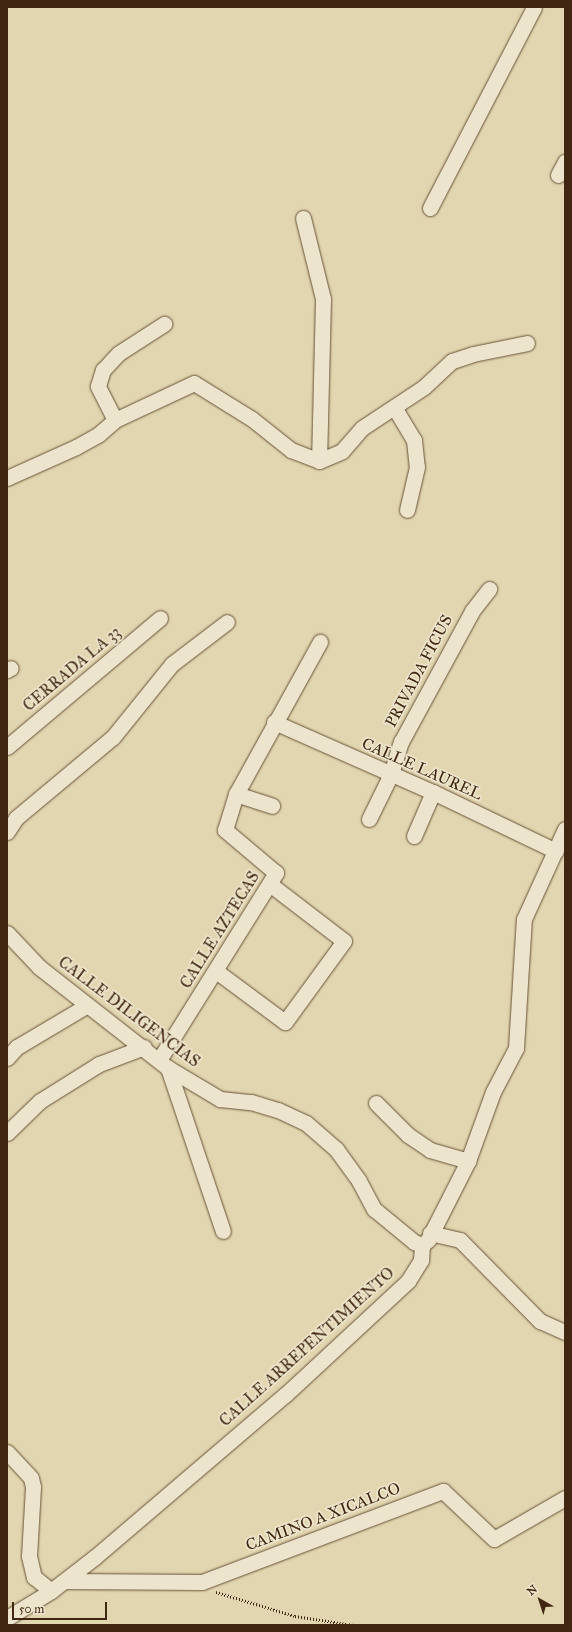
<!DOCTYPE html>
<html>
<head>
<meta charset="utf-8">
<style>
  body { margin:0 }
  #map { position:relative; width:572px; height:1632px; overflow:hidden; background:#e2d6b0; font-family:"IM FELL Great Primer",serif }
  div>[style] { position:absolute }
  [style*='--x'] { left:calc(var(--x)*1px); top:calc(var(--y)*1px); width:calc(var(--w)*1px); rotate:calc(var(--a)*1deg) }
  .path>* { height:2.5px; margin-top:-1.25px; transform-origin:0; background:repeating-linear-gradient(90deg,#412611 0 1px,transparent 0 3px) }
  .roads { filter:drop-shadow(0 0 1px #695239) drop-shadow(0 0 1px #695239) }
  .minor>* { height:15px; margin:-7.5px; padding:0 7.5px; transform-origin:7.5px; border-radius:7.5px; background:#ece4cc }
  span { translate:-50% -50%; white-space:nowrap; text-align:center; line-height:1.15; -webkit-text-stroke:3.5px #ece4cc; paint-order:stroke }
  .street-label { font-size:16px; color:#412611 }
  .frame { position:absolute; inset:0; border:8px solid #412611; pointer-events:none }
  .north { position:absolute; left:520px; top:1580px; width:40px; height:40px; -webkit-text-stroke:3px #ece4cc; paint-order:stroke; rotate:321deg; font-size:11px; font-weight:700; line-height:16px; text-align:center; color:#412611 }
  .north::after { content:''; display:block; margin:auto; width:14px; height:18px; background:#412611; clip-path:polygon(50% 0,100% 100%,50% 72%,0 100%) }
  .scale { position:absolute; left:12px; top:1602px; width:95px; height:18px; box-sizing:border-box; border:2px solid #412611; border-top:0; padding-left:5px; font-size:12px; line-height:14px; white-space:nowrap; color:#412611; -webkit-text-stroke:3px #ece4cc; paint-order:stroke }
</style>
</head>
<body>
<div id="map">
  <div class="path">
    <div style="--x:216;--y:1592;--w:83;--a:16.9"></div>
    <div style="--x:295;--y:1616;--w:59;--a:8.8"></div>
  </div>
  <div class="roads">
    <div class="minor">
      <div style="--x:558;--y:175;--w:15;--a:-62"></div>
      <div style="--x:430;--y:208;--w:226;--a:-62.6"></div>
      <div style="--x:303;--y:218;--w:83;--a:76.1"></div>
      <div style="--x:323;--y:299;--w:162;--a:91.4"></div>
      <div style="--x:394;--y:407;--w:39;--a:59"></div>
      <div style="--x:414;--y:440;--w:27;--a:84"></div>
      <div style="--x:417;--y:467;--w:44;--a:103.1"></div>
      <div style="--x:115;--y:420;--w:38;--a:-117"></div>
      <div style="--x:98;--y:386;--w:17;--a:-73"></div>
      <div style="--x:103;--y:370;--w:23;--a:-47"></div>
      <div style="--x:119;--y:353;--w:54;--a:-32.8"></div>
      <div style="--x:7;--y:478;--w:76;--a:-24.2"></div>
      <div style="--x:76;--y:447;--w:26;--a:-29"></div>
      <div style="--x:99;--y:434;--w:21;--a:-41"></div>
      <div style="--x:115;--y:420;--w:87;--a:-25.1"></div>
      <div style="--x:194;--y:383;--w:68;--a:31.8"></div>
      <div style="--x:252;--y:419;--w:50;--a:38.5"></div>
      <div style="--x:291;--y:450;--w:30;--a:21"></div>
      <div style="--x:319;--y:461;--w:25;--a:-23"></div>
      <div style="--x:342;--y:451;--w:30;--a:-49"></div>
      <div style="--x:362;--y:428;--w:74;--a:-33.5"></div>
      <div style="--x:424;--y:387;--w:38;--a:-43"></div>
      <div style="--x:452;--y:361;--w:22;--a:-18"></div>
      <div style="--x:473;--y:354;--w:55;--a:-11.5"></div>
      <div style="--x:7;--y:670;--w:4;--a:-27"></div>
      <div style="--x:274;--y:722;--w:176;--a:23.8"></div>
      <div style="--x:435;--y:793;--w:134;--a:25.6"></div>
      <div style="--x:7;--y:747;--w:200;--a:-40.1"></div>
      <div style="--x:236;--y:794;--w:38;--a:18"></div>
      <div style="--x:369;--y:819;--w:50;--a:-63.9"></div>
      <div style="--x:391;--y:774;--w:34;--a:-73"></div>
      <div style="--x:401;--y:742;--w:149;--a:-61.5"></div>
      <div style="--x:472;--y:611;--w:28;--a:-52"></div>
      <div style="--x:7;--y:832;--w:17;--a:-57"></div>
      <div style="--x:16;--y:818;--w:126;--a:-39.9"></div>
      <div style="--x:113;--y:737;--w:94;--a:-51.1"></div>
      <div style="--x:172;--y:664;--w:69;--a:-37.4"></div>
      <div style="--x:414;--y:836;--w:48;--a:-66.6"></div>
      <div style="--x:7;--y:933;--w:47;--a:46.7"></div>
      <div style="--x:39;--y:967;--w:164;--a:38.1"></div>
      <div style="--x:168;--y:1068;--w:61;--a:30.8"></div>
      <div style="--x:220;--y:1099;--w:31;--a:6"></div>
      <div style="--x:251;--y:1102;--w:28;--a:17"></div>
      <div style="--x:278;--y:1110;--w:31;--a:25"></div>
      <div style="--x:306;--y:1123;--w:40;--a:41"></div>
      <div style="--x:336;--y:1149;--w:39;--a:54"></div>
      <div style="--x:359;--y:1181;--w:32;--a:62"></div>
      <div style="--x:374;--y:1209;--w:52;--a:39.5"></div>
      <div style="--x:414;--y:1242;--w:9;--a:21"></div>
      <div style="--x:216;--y:971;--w:86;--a:36.5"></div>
      <div style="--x:285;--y:1022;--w:100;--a:-53.9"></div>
      <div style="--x:344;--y:941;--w:92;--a:-142.5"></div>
      <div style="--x:7;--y:1058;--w:15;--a:-48"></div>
      <div style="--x:17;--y:1047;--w:80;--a:-30.7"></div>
      <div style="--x:159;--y:1060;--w:221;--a:-58"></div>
      <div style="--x:276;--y:873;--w:67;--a:-139.9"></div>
      <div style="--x:225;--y:830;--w:38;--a:-73"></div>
      <div style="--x:236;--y:794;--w:174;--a:-61.1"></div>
      <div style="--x:168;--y:1068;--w:172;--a:71.4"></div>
      <div style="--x:376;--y:1103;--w:45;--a:45"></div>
      <div style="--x:408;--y:1135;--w:27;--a:34"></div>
      <div style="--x:430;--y:1150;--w:40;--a:16"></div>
      <div style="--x:7;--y:1133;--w:46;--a:-44.1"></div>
      <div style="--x:40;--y:1101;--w:70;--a:-32.1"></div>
      <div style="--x:99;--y:1064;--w:48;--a:-20.7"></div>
      <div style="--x:430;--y:1233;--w:31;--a:13"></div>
      <div style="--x:460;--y:1240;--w:114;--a:45.4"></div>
      <div style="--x:540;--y:1321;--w:27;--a:24"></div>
      <div style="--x:7;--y:1452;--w:35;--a:47"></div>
      <div style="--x:31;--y:1478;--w:9;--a:77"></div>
      <div style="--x:33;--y:1487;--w:69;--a:93.3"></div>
      <div style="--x:29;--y:1556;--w:22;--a:77"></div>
      <div style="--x:34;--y:1577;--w:22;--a:39"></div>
      <div style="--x:65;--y:1581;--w:137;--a:0.4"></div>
      <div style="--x:202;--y:1582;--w:258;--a:-20.7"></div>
      <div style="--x:443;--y:1491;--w:70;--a:43.3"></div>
      <div style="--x:494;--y:1539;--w:82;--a:-30"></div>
      <div style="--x:7;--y:1618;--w:52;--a:-31.5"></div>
      <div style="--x:51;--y:1591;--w:56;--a:-37.7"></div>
      <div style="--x:95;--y:1557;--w:250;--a:-40.5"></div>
      <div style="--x:285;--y:1395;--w:168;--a:-42.8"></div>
      <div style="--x:408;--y:1281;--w:25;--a:-58"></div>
      <div style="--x:421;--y:1260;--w:15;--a:-86"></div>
      <div style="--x:422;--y:1245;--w:8;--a:-40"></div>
      <div style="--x:428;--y:1240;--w:89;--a:-63.1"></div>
      <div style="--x:468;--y:1161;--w:73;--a:-70.1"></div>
      <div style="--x:493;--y:1092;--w:50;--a:-62.4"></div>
      <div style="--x:516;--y:1048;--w:129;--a:-86.5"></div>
      <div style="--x:524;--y:919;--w:99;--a:-65.5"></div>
    </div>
  </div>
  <div class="street-label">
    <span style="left:72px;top:669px;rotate:-40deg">CERRADA LA 33</span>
    <span style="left:419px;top:671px;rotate:-62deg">PRIVADA FICUS</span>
    <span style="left:422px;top:769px;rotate:24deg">CALLE LAUREL</span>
    <span style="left:220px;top:930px;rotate:-58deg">CALLE AZTECAS</span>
    <span style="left:129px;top:1012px;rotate:37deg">CALLE DILIGENCIAS</span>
    <span style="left:307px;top:1347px;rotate:-42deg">CALLE ARREPENTIMIENTO</span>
    <span style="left:323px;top:1517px;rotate:-21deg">CAMINO A XICALCO</span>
  </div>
  <div class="frame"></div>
  <div class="north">N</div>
  <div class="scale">50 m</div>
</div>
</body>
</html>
